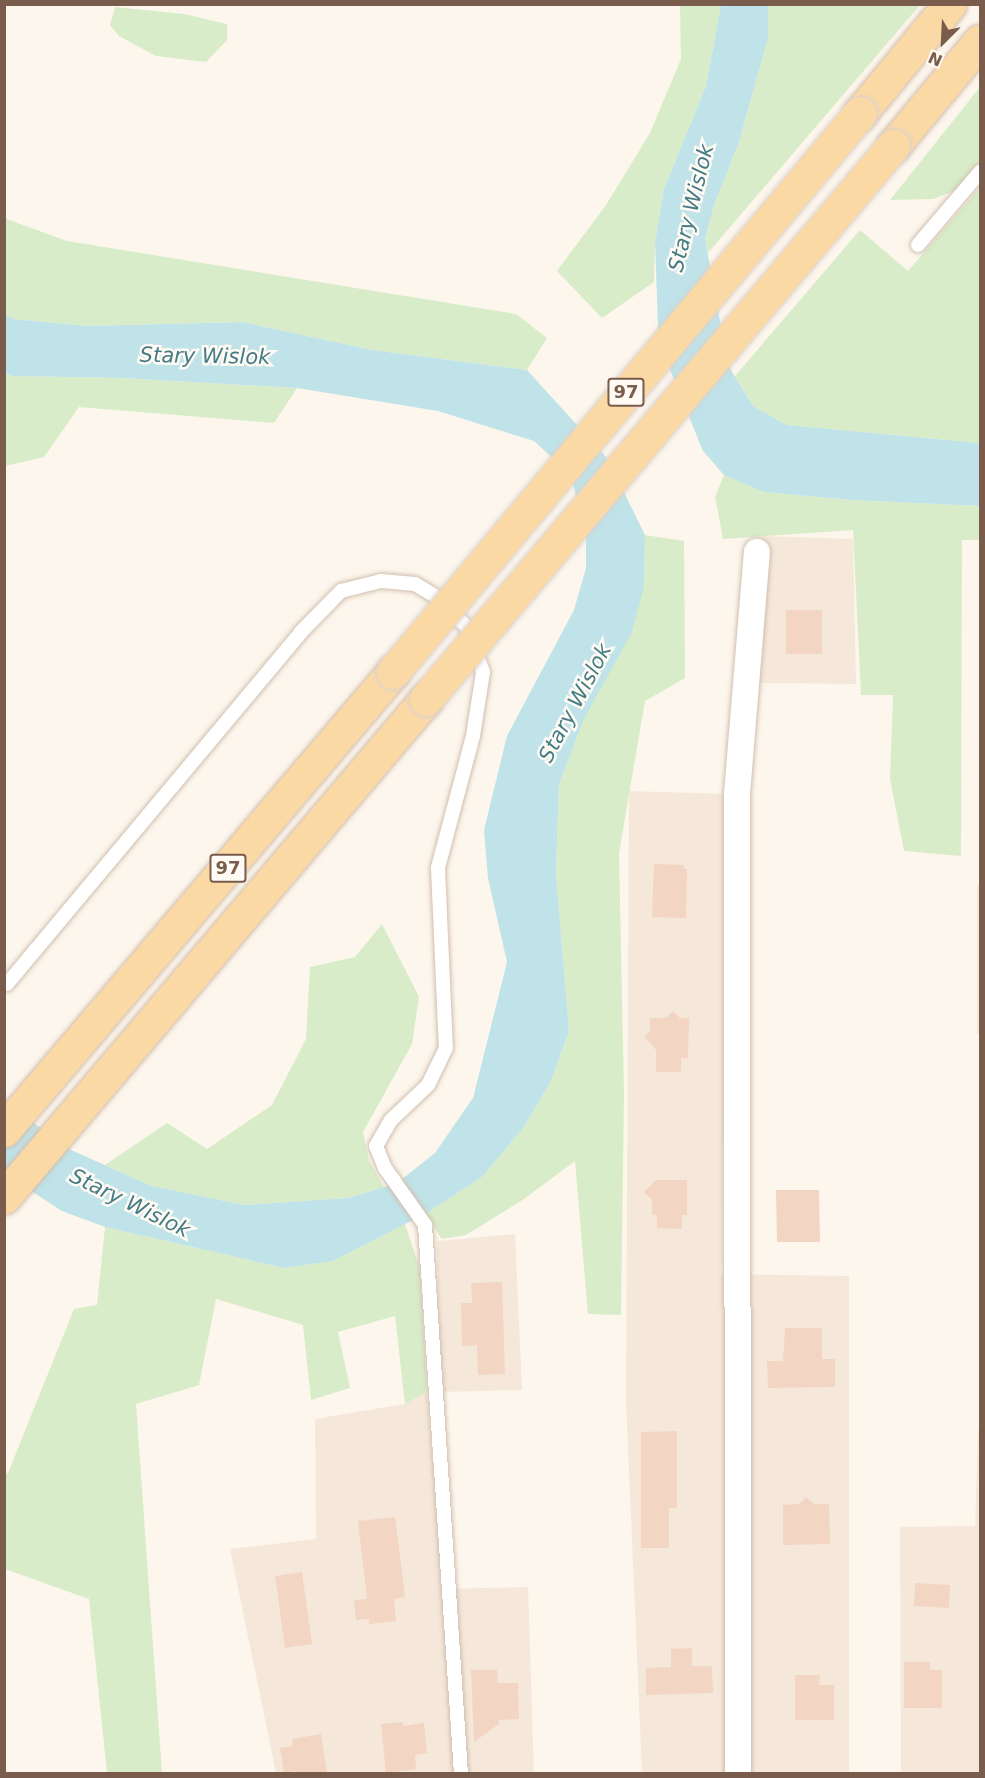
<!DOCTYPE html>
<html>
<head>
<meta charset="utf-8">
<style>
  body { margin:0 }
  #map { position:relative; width:985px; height:1778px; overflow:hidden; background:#fdf6ec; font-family:"DejaVu Sans",sans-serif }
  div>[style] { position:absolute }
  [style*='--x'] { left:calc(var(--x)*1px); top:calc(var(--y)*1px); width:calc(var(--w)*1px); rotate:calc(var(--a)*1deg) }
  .residential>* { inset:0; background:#f5e8da }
  .green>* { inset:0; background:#d8ecc9 }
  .water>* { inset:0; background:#bfe3e8 }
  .building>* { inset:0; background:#f3d5c3 }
  .roads { filter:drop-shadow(0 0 2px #d1beb0) drop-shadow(0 0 2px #d1beb0) }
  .lane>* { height:14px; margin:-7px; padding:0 7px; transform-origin:7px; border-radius:7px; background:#fff }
  .street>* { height:26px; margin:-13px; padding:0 13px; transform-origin:13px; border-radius:13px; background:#fff }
  .primary>* { height:33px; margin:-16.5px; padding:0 16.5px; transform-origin:16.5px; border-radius:16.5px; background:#fbd9a5 }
  .bridges { filter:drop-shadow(0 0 2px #dad1cd) drop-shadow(0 0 2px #dad1cd) }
  .primary-bridge>* { height:33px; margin:-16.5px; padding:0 16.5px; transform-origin:16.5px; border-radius:16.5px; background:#fbd9a5 }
  span { translate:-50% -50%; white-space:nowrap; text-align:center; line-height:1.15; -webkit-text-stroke:5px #fffaf3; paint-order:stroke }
  .shield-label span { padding:2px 4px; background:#fffaf3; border:2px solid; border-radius:4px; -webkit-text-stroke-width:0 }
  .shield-label { font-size:18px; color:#7a5c4d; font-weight:700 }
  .water-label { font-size:21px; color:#437c86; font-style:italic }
  .frame { position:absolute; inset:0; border:6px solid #7a5c4d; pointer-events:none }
  .north { position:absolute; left:913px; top:12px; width:60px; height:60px; -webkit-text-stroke:4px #fffaf3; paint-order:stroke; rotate:204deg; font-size:16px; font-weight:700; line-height:24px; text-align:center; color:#7a5c4d }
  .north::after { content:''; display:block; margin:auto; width:21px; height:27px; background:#7a5c4d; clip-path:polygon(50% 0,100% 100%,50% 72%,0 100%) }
</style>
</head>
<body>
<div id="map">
  <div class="residential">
    <div style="clip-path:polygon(762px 536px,853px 539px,856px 684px,759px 683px)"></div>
    <div style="clip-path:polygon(629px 791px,728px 794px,721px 1274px,849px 1276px,849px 1773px,642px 1773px,626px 1401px)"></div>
    <div style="clip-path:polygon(977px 885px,980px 885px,980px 1034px,977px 1034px)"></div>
    <div style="clip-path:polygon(515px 1234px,522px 1390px,440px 1392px,437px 1241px)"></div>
    <div style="clip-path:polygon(427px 1392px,442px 1589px,528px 1587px,534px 1773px,276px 1773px,230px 1549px,316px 1539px,315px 1419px,405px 1404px)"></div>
    <div style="clip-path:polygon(978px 1429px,980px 1429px,980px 1773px,901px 1773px,900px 1527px,975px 1526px)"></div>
  </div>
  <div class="green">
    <div style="clip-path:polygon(680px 5px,721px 5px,706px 86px,664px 189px,655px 242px,654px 282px,602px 318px,557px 271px,606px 205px,650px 133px,681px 59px)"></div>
    <div style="clip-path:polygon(768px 5px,920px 5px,708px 253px,705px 240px,715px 203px,739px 142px,768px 38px)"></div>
    <div style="clip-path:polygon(115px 7px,184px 14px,227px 24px,227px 40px,206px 62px,156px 56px,119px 36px,110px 25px)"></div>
    <div style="clip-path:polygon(980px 87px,980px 164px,957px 190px,933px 199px,890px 200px)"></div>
    <div style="clip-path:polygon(980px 187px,980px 443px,787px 425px,753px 406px,735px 376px,860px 230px,908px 271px)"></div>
    <div style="clip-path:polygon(4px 218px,67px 241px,516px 314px,547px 338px,527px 370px,372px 350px,243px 322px,87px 326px,13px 319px,5px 314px)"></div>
    <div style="clip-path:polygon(4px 373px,12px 376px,122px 378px,297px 388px,274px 423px,79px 407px,44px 457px,5px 466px)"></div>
    <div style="clip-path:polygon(724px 475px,764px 492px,851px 500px,980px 506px,980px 540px,962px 540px,961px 856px,904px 851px,890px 779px,893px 695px,861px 695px,853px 530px,723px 539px,715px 497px)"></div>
    <div style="clip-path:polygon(645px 535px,684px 541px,685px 678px,645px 701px,619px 853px,624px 1094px,621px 1315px,588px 1314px,575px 1161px,524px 1199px,466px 1235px,442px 1239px,425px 1214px,482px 1177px,524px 1127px,551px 1081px,569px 1031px,556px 874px,559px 784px,584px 719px,644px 586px)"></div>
    <div style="clip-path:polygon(382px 924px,419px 997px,412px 1044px,363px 1132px,369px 1161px,384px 1187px,348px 1198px,244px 1205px,152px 1186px,105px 1165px,167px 1123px,207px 1149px,272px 1105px,306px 1039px,310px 967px,355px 957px)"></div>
    <div style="clip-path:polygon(405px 1224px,420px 1269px,427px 1392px,405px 1404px,395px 1316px,338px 1332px,350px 1388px,311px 1400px,303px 1325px,216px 1299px,199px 1385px,136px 1404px,162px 1773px,107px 1773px,89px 1599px,5px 1569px,5px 1475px,8px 1473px,74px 1309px,97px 1305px,105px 1227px,284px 1268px,333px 1261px)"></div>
  </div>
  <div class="water">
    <div style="clip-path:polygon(721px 5px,768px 5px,768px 38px,739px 142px,715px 203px,705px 239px,728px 365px,753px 406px,787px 425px,980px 443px,980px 506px,851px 500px,764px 492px,724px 475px,703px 451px,670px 370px,658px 327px,655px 242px,664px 189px,706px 86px)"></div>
    <div style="clip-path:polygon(5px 314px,13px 319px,87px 326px,243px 322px,372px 350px,527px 370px,607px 458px,645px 535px,644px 586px,632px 632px,584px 719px,559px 784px,556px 874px,569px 1031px,551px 1081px,524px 1127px,482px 1177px,425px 1214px,333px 1261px,284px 1268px,105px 1227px,62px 1211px,5px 1174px,4px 1101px,71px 1150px,152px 1186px,244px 1205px,348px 1198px,397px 1183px,435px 1153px,473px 1098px,507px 962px,488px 878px,484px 830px,507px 736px,574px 610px,586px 568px,586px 539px,571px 475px,534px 441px,438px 411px,297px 388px,122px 378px,12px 376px,5px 373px)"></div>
  </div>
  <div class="building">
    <div style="clip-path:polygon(786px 610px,822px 610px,822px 654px,786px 654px)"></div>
    <div style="clip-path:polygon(654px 864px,684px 865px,684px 869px,687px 869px,686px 918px,652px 917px)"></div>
    <div style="clip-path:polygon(673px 1011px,680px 1018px,689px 1018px,688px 1058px,681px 1058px,681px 1072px,656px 1072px,656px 1050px,644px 1036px,650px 1031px,650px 1018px,666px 1018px)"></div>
    <div style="clip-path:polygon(656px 1180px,687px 1180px,687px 1215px,682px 1215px,682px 1229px,657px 1228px,657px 1215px,652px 1214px,652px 1200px,644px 1192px)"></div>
    <div style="clip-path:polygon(776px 1190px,819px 1190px,820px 1242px,777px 1242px)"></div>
    <div style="clip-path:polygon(502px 1282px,505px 1374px,478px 1375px,477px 1345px,462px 1346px,461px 1303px,472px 1303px,471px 1283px)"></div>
    <div style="clip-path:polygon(785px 1328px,822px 1328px,822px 1359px,835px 1359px,835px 1387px,768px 1388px,767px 1361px,783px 1361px)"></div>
    <div style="clip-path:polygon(677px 1431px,677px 1508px,669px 1508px,669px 1548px,641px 1548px,641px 1432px)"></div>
    <div style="clip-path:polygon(806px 1497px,814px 1504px,829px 1504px,830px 1544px,783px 1545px,783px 1505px,799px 1504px)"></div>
    <div style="clip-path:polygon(395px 1517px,405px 1597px,394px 1599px,396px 1621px,369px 1624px,369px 1619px,356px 1620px,354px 1600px,367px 1599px,358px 1521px)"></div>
    <div style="clip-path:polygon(302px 1572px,312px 1644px,285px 1648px,275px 1576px)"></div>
    <div style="clip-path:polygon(915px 1583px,950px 1585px,949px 1608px,914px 1606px)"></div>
    <div style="clip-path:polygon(692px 1648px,692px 1666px,712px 1666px,713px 1693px,646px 1695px,646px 1668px,671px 1667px,671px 1649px)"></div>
    <div style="clip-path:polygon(904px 1662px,930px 1662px,930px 1670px,942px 1670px,942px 1708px,904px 1708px)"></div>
    <div style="clip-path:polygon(471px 1670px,497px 1670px,498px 1683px,518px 1683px,519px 1719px,499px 1720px,499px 1724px,474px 1742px)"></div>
    <div style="clip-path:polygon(795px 1675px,820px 1675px,819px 1685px,834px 1685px,834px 1720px,795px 1720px)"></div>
    <div style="clip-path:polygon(403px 1722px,403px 1726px,424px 1723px,427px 1753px,415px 1755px,416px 1769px,386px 1773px,381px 1724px)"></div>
    <div style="clip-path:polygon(321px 1734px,327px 1773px,297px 1773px,296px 1771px,284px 1773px,280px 1748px,293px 1746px,292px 1739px)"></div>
  </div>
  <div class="roads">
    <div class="lane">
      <div style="--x:918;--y:245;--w:96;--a:-49.7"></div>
      <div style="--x:7;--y:984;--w:457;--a:-50.1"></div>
      <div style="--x:300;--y:633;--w:59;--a:-45.7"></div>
      <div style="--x:341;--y:591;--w:41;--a:-14"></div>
      <div style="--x:381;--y:581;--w:34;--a:5"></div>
      <div style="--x:415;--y:584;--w:23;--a:31"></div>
      <div style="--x:435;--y:596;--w:43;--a:44.1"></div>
      <div style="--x:466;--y:626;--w:49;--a:69.7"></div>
      <div style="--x:483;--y:672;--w:65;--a:98.9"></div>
      <div style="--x:473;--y:736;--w:137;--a:104.9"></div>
      <div style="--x:438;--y:868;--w:180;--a:87.5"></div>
      <div style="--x:446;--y:1048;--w:41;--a:115.9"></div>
      <div style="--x:428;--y:1085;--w:51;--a:136.6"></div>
      <div style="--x:391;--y:1120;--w:30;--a:120"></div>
      <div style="--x:376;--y:1146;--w:24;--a:68"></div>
      <div style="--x:385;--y:1168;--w:70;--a:54.9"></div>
      <div style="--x:425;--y:1225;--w:550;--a:86.25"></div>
    </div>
    <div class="street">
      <div style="--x:738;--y:1774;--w:980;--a:-90.06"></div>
      <div style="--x:737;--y:794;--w:243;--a:-85.3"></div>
    </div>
    <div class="primary">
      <div style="--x:860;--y:113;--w:141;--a:-50.5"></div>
      <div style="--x:893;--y:146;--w:136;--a:-50.4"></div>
      <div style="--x:4;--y:1130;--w:601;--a:-49.66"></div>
      <div style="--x:4;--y:1197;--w:653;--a:-49.72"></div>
    </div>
  </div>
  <div class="bridges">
    <div class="primary-bridge">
      <div style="--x:393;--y:672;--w:728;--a:-50.12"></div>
      <div style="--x:426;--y:699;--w:724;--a:-49.82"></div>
    </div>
  </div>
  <div class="shield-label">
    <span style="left:626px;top:392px">97</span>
    <span style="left:228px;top:868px">97</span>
  </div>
  <div class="water-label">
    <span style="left:691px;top:208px;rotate:-76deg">Stary Wislok</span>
    <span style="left:205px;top:356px;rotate:1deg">Stary Wislok</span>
    <span style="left:575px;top:703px;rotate:-62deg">Stary Wislok</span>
    <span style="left:130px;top:1203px;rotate:26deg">Stary Wislok</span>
  </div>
  <div class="frame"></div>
  <div class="north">N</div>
</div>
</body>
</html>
